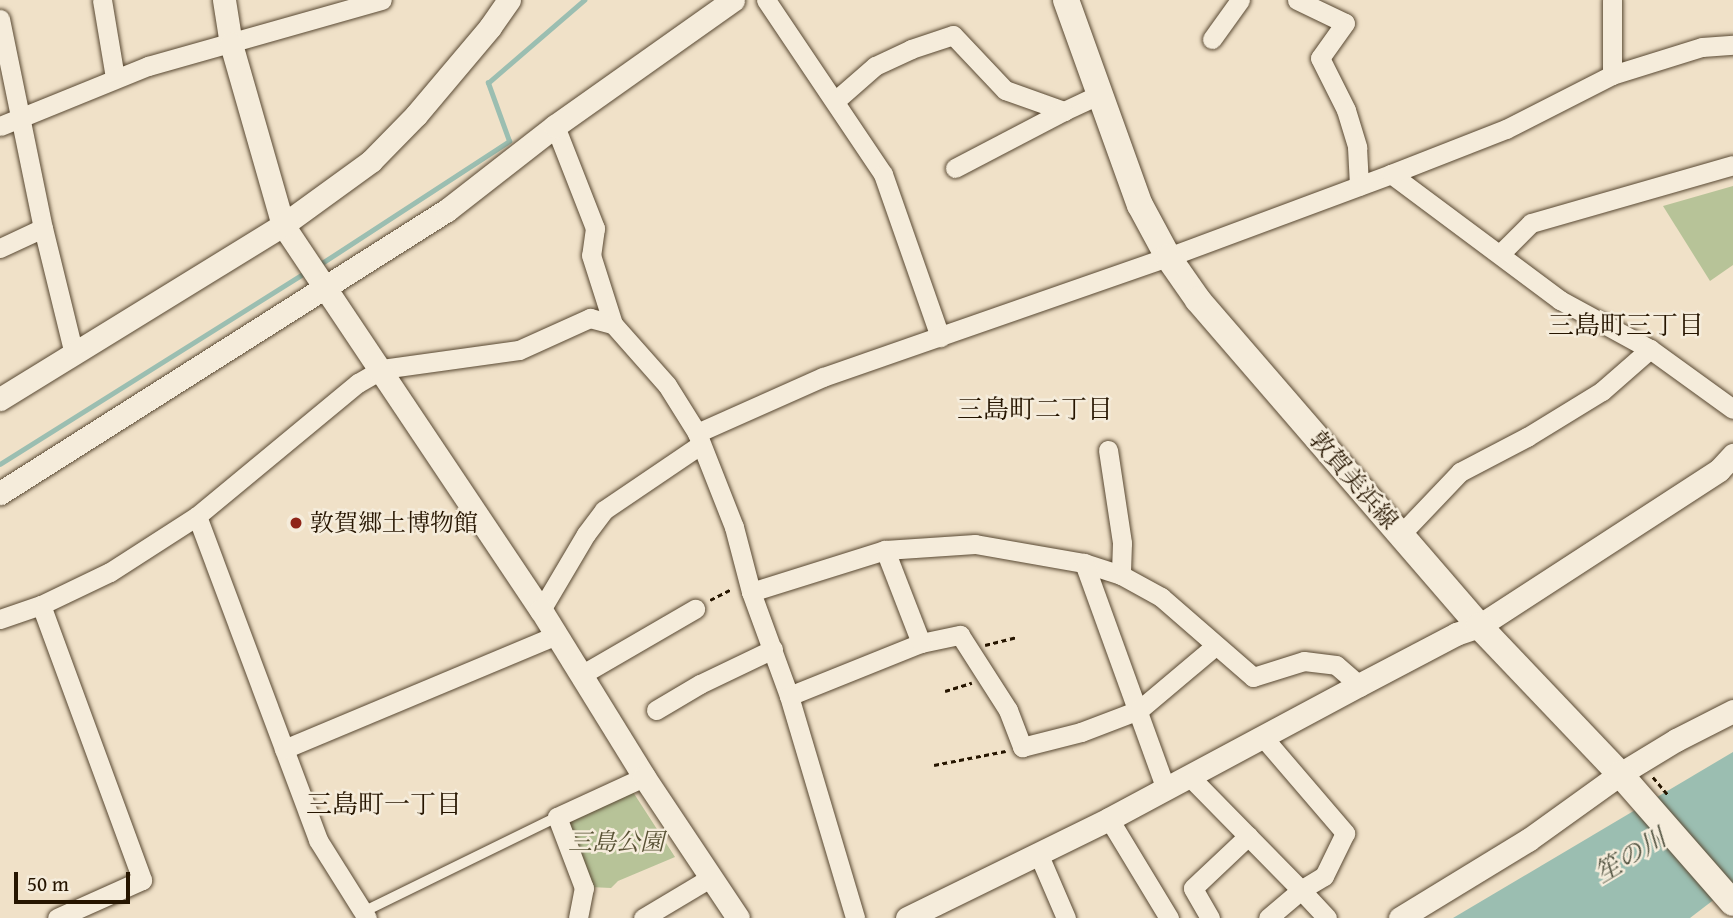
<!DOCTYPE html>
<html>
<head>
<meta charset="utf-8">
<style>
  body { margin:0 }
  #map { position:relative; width:1733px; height:918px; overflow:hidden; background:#f0e1c8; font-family:"Gentium Book Plus","Noto Serif JP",serif }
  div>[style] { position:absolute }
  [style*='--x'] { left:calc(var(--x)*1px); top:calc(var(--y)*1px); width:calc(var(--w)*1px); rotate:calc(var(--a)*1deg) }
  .green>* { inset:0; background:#b7c398 }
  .water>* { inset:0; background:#9bbeb1 }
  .stream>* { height:4.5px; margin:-2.25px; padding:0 2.25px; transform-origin:2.25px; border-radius:2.25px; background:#9bbeb1 }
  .path>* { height:2.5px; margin-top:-1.25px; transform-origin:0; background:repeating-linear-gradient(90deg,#261500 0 5px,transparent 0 8.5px) }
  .roads { filter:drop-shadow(0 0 2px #584832) drop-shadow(0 0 2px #584832) }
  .service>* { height:10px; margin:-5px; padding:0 5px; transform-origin:5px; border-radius:5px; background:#f5ecdb }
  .minor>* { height:19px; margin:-9.5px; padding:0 9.5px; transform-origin:9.5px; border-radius:9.5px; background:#f5ecdb }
  .tertiary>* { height:23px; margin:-11.5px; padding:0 11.5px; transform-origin:11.5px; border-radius:11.5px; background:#f5ecdb }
  .secondary>* { height:26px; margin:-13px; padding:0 13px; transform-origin:13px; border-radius:13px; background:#f5ecdb }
  .dots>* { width:19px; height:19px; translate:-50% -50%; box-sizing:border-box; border:4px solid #f5ecdb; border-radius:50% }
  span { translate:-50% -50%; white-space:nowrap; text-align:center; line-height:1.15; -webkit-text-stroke:5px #f5ecdb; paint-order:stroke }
  .street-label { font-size:24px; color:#261500 }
  .poi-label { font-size:24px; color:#261500 }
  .left { translate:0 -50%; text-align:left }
  .park-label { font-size:24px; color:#595235; font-style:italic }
  .neighbourhood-label { font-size:26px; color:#261500 }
  .water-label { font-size:26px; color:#4f503e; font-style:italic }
  .scale { position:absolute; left:14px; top:872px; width:116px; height:32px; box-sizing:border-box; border:4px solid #261500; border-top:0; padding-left:9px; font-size:21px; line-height:24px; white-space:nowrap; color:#261500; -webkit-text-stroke:5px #f5ecdb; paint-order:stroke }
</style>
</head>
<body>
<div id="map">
  <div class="green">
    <div style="clip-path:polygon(1733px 186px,1733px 265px,1710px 281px,1663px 206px)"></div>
    <div style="clip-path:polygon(633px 792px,675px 857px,618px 881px,611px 888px,590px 887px,567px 824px)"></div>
  </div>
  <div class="water">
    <div style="clip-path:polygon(1733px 752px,1733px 885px,1690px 918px,1453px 918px)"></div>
  </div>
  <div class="stream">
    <div style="--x:319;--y:265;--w:227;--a:-33.1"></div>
    <div style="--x:509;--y:141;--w:62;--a:-109.9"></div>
    <div style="--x:488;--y:83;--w:127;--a:-40.8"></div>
    <div style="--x:0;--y:464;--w:360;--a:-32.1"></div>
  </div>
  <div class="path">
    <div style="--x:710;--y:600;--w:25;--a:-27"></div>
    <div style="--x:985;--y:645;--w:33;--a:-14"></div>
    <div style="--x:945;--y:691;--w:28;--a:-17"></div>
    <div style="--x:934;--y:765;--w:73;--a:-11"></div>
    <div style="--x:1653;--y:777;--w:25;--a:50"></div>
  </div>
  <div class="roads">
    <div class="service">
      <div style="--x:363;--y:912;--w:216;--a:-26.1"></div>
    </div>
    <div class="minor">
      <div style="--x:102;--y:0;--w:79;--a:80.5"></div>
      <div style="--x:766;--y:0;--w:210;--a:56.1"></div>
      <div style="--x:883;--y:174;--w:173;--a:70.7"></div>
      <div style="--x:1297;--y:0;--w:53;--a:25.6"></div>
      <div style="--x:1345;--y:23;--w:43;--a:125.5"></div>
      <div style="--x:1320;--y:58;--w:58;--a:63.4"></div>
      <div style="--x:1346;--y:110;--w:39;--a:73"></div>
      <div style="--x:1357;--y:147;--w:39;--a:87"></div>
      <div style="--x:1612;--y:0;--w:75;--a:90"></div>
      <div style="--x:0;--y:19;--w:213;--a:78.4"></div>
      <div style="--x:43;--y:228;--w:130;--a:76.2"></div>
      <div style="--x:1212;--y:39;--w:48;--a:-54.3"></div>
      <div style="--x:835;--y:101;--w:53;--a:-41.2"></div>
      <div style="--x:875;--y:66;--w:40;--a:-25"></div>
      <div style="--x:911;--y:49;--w:44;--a:-18.4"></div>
      <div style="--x:953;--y:35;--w:76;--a:46.6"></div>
      <div style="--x:1005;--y:90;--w:63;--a:19.6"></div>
      <div style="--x:1064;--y:111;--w:38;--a:-25"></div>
      <div style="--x:0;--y:126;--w:160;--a:-22.1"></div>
      <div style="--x:148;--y:66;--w:243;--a:-15.8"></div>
      <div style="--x:555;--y:126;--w:110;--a:68.6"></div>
      <div style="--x:595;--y:228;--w:27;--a:98"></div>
      <div style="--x:591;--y:255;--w:72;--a:72.3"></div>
      <div style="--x:955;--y:168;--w:123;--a:-27.6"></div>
      <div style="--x:1391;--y:174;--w:211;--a:36.7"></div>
      <div style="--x:1560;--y:300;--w:102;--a:28.6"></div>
      <div style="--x:1650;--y:349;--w:102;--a:35.9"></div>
      <div style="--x:0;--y:248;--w:47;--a:-24.9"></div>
      <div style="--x:1500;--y:254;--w:44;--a:-45"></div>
      <div style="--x:1531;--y:223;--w:210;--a:-16"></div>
      <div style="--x:697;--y:433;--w:138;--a:-24"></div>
      <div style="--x:823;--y:377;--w:365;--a:-19.2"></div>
      <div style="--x:1168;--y:257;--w:238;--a:-20.4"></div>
      <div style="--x:1391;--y:174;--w:123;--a:-21.4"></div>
      <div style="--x:1506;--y:129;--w:119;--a:-27"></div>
      <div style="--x:1612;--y:75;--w:94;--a:-17.3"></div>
      <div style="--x:1702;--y:47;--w:31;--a:-4"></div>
      <div style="--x:1108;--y:450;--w:94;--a:81.4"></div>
      <div style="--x:1122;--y:543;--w:32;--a:92"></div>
      <div style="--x:197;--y:516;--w:346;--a:69.5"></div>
      <div style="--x:318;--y:840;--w:92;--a:57.9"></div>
      <div style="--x:1401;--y:534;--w:86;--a:-46.4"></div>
      <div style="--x:1460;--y:472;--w:76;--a:-27.6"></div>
      <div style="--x:1527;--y:437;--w:88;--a:-31.5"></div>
      <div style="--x:1602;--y:391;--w:64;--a:-41.2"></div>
      <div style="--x:1084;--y:563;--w:39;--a:18"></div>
      <div style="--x:1121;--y:575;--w:46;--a:28.8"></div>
      <div style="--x:1161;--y:597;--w:122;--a:41"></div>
      <div style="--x:1253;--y:677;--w:53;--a:-17.4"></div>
      <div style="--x:1304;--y:661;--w:32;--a:7"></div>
      <div style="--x:1336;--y:665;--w:30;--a:41"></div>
      <div style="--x:751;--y:592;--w:140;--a:-17.4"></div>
      <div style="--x:885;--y:550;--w:90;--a:-3.8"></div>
      <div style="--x:975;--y:544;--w:111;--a:9.9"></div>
      <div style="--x:1084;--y:563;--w:240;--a:70.1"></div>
      <div style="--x:41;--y:605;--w:293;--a:69.8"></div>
      <div style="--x:142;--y:880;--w:93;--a:155.9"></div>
      <div style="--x:541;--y:610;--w:88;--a:-59.4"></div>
      <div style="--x:586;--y:534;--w:30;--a:-53"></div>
      <div style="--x:604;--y:510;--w:116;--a:-34.1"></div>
      <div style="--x:0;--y:619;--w:43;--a:-18.9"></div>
      <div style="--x:41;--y:605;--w:76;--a:-25.6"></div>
      <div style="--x:110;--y:572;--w:103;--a:-32.8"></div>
      <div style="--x:197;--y:516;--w:209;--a:-39.6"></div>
      <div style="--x:358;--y:383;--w:28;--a:-30"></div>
      <div style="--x:382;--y:369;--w:138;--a:-7.9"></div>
      <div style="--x:519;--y:350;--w:78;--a:-24.3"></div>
      <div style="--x:590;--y:318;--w:24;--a:15"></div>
      <div style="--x:613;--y:324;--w:81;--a:48.5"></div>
      <div style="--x:667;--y:385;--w:57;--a:58"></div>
      <div style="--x:697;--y:433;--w:101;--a:68.5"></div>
      <div style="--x:734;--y:527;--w:67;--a:75.3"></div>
      <div style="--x:751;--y:592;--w:111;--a:69.9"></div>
      <div style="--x:789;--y:696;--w:232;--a:73.4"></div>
      <div style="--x:921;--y:643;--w:40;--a:-12"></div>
      <div style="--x:960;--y:635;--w:89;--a:57.4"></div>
      <div style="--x:1008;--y:710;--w:40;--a:69"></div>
      <div style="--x:1022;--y:747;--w:61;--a:-14.3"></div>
      <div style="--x:1081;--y:732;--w:62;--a:-20.8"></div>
      <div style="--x:1139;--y:710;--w:99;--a:-40.1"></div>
      <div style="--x:581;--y:675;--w:132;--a:-30.1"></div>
      <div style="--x:789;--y:696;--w:142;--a:-21.9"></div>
      <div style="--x:921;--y:643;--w:100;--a:-111.2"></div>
      <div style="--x:656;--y:710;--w:51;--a:-30.6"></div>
      <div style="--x:700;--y:684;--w:81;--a:-25.6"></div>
      <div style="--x:1262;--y:736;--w:128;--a:49.4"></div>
      <div style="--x:1345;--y:833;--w:48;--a:116"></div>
      <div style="--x:1324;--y:876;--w:27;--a:149"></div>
      <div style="--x:1301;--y:890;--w:38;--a:47"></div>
      <div style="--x:284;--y:749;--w:295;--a:-22.7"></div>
      <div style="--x:1189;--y:776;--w:160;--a:45.5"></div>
      <div style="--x:1301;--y:890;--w:43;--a:139.7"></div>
      <div style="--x:1109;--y:819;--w:116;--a:58.8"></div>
      <div style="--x:1038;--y:853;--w:71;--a:66.7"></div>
      <div style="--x:578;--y:918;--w:31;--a:-79"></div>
      <div style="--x:584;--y:888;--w:76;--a:-110.8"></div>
      <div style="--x:557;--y:817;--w:96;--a:-24.7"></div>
      <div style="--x:643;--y:918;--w:78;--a:-30.8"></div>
      <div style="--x:1210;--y:918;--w:34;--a:-120"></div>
      <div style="--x:1193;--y:888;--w:76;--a:-43.4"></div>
    </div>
    <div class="tertiary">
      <div style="--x:224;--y:0;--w:45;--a:81"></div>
      <div style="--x:231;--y:44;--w:188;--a:74"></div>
      <div style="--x:283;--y:225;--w:463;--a:56.2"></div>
      <div style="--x:541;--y:610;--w:196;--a:58.3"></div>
      <div style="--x:644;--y:777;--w:169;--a:56.3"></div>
      <div style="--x:0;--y:399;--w:332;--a:-31.6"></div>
      <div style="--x:283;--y:225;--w:109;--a:-36"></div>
      <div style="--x:371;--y:161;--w:64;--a:-45.6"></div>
      <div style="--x:416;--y:115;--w:115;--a:-49.9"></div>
      <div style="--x:490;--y:27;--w:33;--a:-55"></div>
      <div style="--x:0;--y:493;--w:529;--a:-32.34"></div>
      <div style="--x:447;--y:210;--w:137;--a:-37.9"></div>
      <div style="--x:555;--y:126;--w:218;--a:-35.3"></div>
      <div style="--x:907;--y:918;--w:225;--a:-26.1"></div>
      <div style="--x:1109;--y:819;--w:284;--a:-28.2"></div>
      <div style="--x:1359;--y:685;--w:110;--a:-27.7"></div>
      <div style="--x:1456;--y:634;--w:24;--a:-19"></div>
      <div style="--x:1479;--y:626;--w:286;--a:-33"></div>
      <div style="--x:1719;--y:470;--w:21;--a:-47"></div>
      <div style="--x:1400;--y:918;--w:150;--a:-31.4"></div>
      <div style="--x:1528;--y:840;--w:113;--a:-35.7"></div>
      <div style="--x:1620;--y:774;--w:66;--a:-31.3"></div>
      <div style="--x:1676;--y:740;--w:64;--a:-27"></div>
    </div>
    <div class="secondary">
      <div style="--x:1066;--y:0;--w:218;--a:70.2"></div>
      <div style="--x:1140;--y:205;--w:59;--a:61.7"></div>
      <div style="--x:1168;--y:257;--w:52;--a:55.1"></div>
      <div style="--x:1198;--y:300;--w:430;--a:49.2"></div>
      <div style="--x:1479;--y:626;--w:204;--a:46.4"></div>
      <div style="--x:1620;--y:774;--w:171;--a:48.8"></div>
    </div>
  </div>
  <div class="dots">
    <div style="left:296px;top:523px;background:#8f2418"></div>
  </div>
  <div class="street-label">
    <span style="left:1354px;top:480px;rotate:49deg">敦賀美浜線</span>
  </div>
  <div class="poi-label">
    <span class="left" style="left:310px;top:523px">敦賀郷土博物館</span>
  </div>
  <div class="park-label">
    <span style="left:616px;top:842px">三島公園</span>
  </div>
  <div class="neighbourhood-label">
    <span style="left:1626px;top:325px">三島町三丁目</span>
    <span style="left:1035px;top:409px">三島町二丁目</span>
    <span style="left:384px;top:804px">三島町一丁目</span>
  </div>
  <div class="water-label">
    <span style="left:1630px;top:855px;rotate:-31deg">笙の川</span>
  </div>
  <div class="scale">50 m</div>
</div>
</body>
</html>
